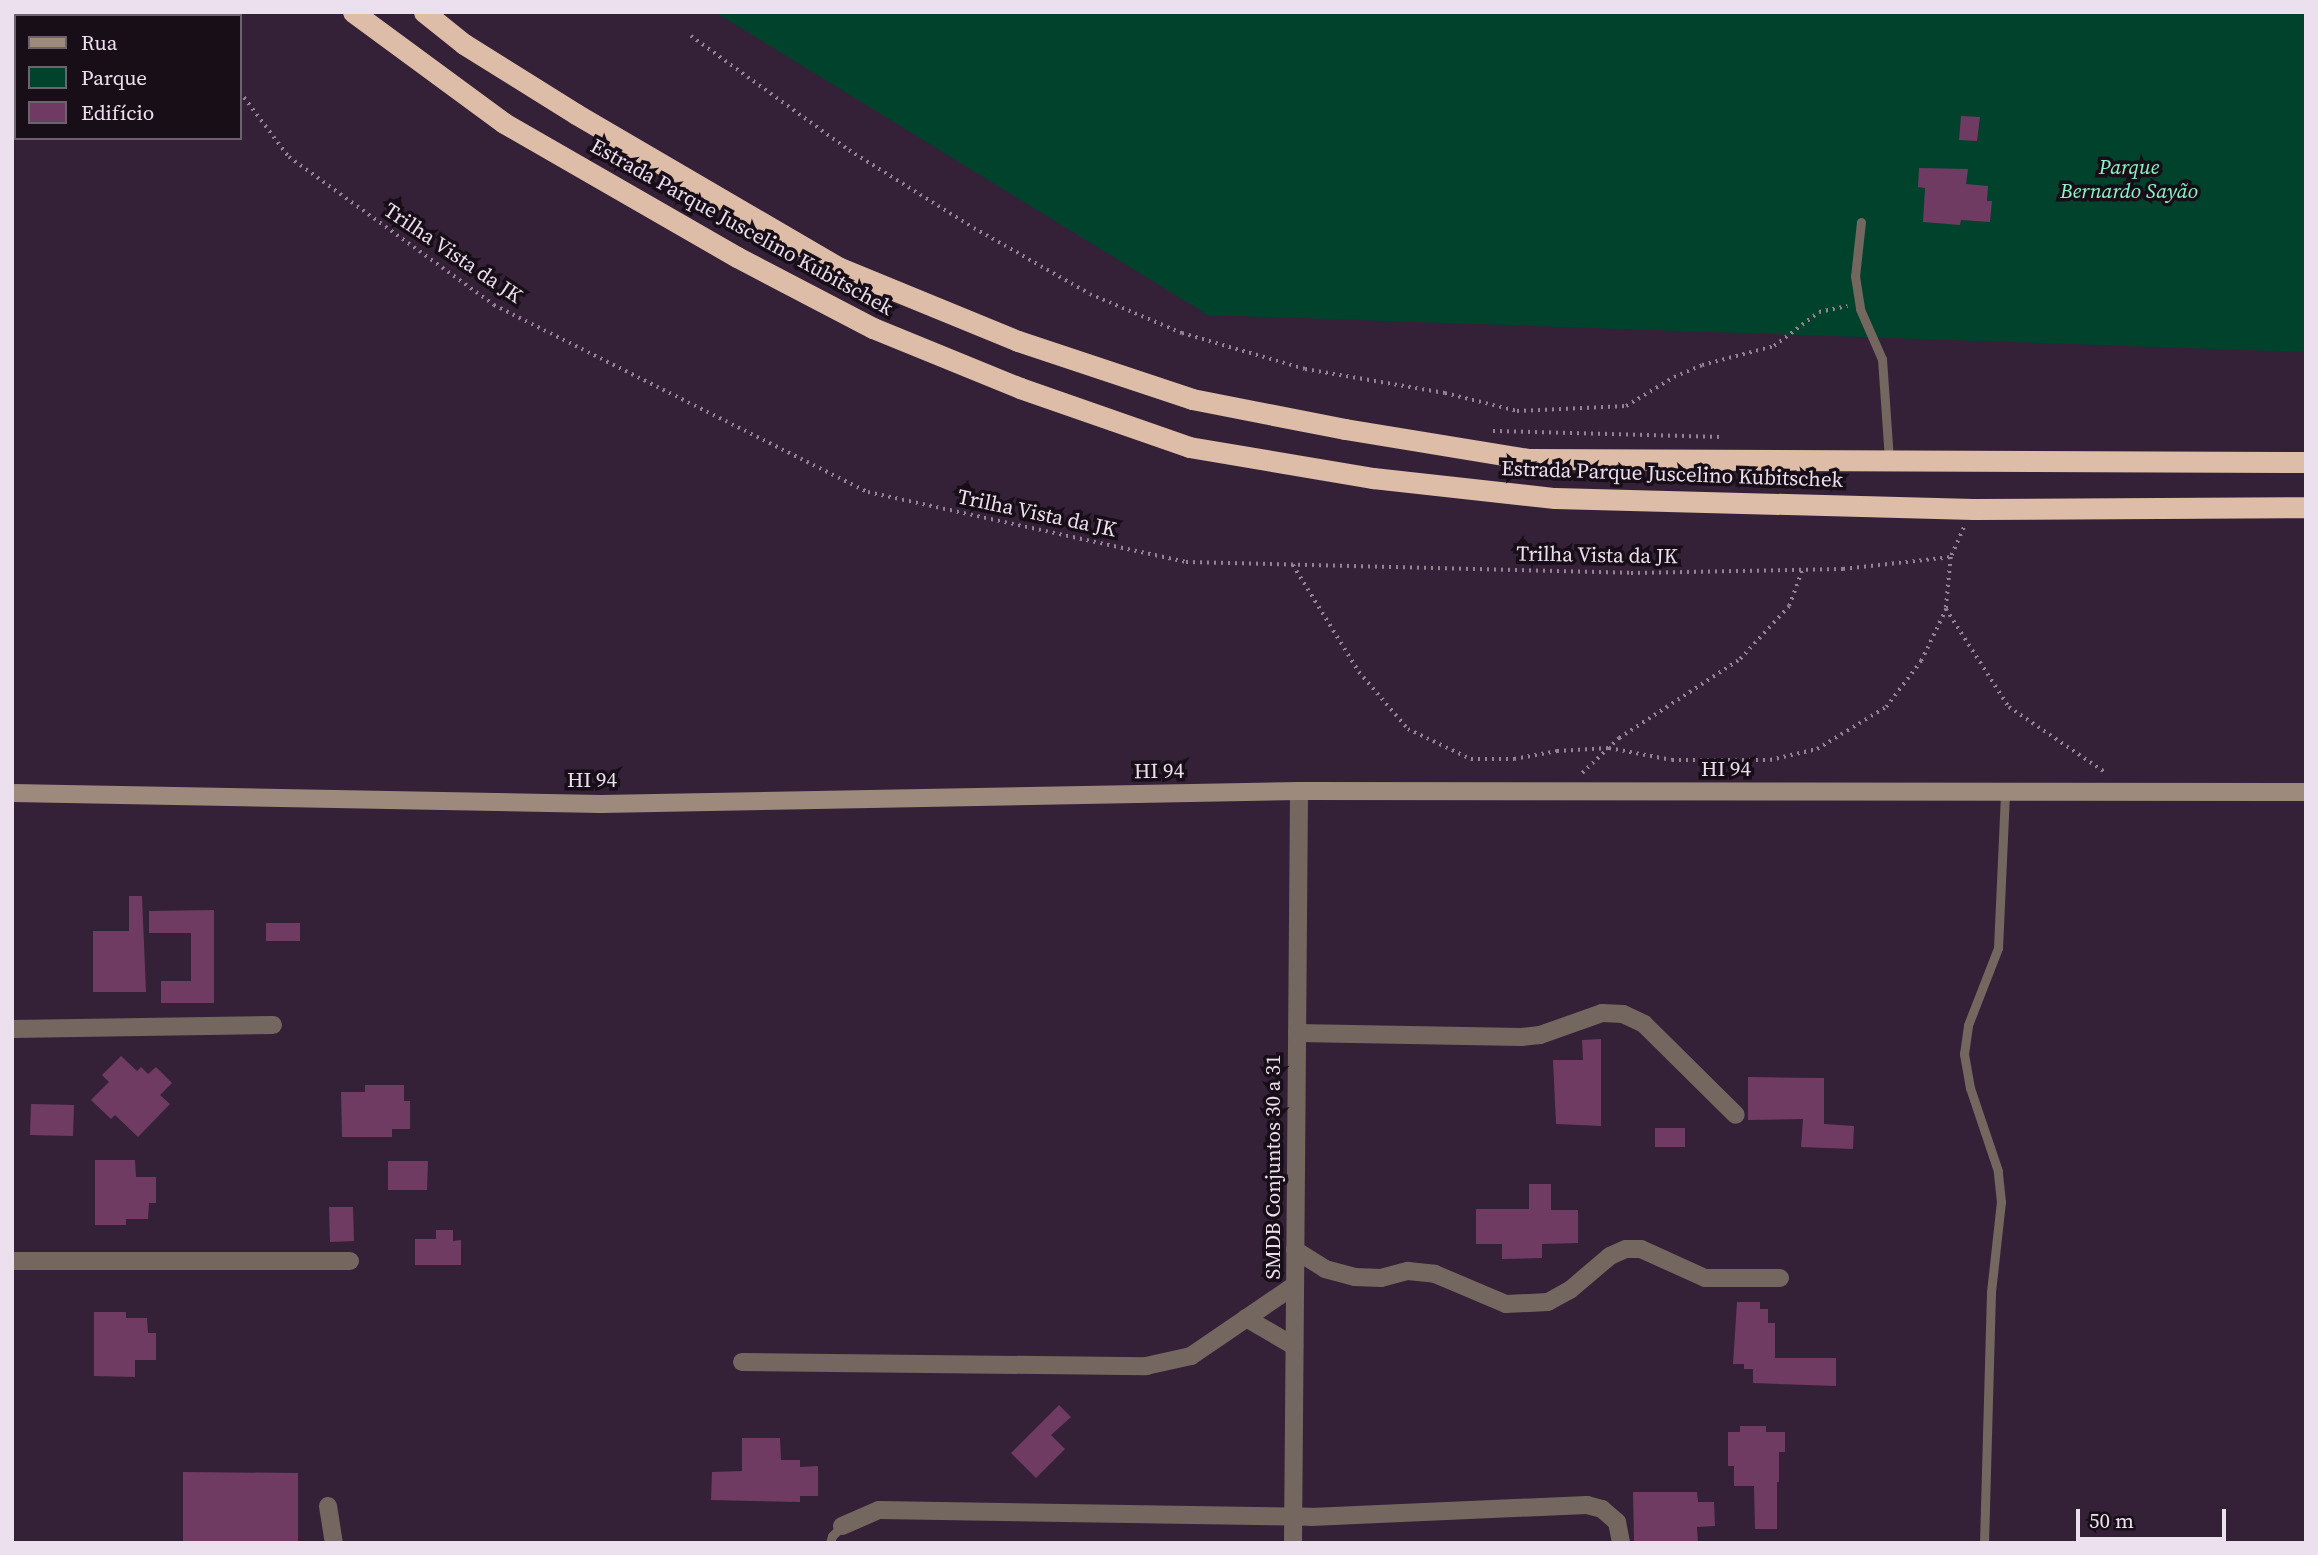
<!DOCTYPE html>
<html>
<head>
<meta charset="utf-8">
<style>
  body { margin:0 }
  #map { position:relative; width:2318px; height:1555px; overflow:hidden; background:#342137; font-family:"Source Serif 4",serif }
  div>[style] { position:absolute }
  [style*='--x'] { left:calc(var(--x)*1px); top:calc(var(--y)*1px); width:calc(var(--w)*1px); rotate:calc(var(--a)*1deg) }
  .green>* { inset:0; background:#01422d }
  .building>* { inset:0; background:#6f3b62 }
  .path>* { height:3.5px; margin-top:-1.75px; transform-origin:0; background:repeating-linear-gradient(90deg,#938395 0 2px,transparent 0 7px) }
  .lane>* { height:9px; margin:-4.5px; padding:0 4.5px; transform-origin:4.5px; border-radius:4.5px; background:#74675f }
  .street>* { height:18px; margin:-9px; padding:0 9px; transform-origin:9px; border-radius:9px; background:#74675f }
  .secondary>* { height:18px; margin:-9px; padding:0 9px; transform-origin:9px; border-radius:9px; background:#9e8a7c }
  .highway>* { height:21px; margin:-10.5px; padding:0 10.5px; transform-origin:10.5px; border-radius:10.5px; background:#ddbda8 }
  span { translate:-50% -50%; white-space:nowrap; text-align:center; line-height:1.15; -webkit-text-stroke:7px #170e18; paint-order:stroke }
  .park-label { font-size:21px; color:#8bf6c8; font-style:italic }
  .street-label { font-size:21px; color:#ede0ee }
  .frame { position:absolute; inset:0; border:14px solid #ede0ee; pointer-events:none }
  .legend { position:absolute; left:14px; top:14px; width:228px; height:126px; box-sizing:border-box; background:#170e18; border:2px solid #6d626e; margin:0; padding:9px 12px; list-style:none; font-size:21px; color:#ede0ee }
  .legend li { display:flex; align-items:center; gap:14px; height:35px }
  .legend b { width:35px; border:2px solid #6d626e }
  .scale { position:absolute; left:2076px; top:1509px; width:150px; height:32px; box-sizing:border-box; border:4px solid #ede0ee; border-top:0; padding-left:9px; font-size:21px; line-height:24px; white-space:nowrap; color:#ede0ee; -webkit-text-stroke:5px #170e18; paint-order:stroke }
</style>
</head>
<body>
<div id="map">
  <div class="green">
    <div style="clip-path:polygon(715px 12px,2306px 12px,2306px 352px,1208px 315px)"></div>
  </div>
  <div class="building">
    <div style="clip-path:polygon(1961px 116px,1980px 117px,1977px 141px,1959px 140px)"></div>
    <div style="clip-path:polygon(1919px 168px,1968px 169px,1966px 184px,1988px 186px,1987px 201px,1992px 201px,1990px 222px,1961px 220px,1960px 225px,1923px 222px,1925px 188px,1918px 187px)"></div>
    <div style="clip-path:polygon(129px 896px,142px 896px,146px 992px,93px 992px,93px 931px,129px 931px)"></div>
    <div style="clip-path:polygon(214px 910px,214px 1003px,161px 1003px,161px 981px,191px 981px,191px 933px,149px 933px,149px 911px)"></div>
    <div style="clip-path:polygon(266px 923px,300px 923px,300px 941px,266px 941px)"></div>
    <div style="clip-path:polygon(1601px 1039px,1601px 1126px,1556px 1124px,1553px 1060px,1583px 1060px,1582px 1040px)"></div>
    <div style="clip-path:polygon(121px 1056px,137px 1071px,141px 1067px,148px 1074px,156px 1067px,172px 1083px,160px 1095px,170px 1104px,138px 1137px,115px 1115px,111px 1119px,91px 1100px,109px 1082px,102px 1075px)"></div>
    <div style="clip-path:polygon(1748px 1077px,1824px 1078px,1824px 1124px,1854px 1126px,1853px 1149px,1801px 1147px,1803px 1119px,1748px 1120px)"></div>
    <div style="clip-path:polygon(365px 1085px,404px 1085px,404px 1101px,410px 1101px,410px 1129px,392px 1129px,392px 1137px,342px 1137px,341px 1092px,365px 1092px)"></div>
    <div style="clip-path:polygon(31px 1104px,74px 1105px,73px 1136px,30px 1135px)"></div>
    <div style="clip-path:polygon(1655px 1128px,1685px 1128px,1685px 1147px,1655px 1147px)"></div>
    <div style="clip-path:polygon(95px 1160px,135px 1160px,136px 1177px,156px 1177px,156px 1203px,149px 1203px,148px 1219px,126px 1219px,126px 1225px,95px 1225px)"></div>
    <div style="clip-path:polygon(388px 1161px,428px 1161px,427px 1190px,388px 1190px)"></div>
    <div style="clip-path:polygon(1529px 1184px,1551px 1184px,1551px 1210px,1578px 1210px,1578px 1243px,1542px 1244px,1542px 1258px,1502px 1259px,1502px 1244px,1476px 1244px,1476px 1209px,1529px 1209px)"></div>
    <div style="clip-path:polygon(329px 1207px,353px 1207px,354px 1241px,330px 1242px)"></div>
    <div style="clip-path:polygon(436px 1230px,453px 1230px,453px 1241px,461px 1240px,461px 1265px,415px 1265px,415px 1239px,436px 1239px)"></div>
    <div style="clip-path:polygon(1737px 1302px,1760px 1302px,1760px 1309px,1768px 1309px,1768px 1323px,1775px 1323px,1775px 1358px,1836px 1358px,1836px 1386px,1753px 1383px,1753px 1369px,1744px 1369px,1744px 1364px,1733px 1364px)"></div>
    <div style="clip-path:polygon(94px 1312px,126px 1312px,126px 1318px,147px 1318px,148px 1333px,156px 1333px,156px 1360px,135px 1360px,135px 1377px,94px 1376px)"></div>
    <div style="clip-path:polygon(1059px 1405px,1071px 1417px,1051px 1435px,1065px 1449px,1036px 1478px,1011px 1453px)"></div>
    <div style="clip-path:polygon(1740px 1426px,1766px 1426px,1766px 1432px,1785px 1432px,1785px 1452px,1779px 1452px,1779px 1482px,1777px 1482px,1777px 1529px,1755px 1529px,1754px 1486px,1734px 1486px,1734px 1466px,1728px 1466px,1728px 1432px,1740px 1432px)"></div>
    <div style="clip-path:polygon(742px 1438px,780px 1438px,781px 1460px,800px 1460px,800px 1467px,818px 1466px,818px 1496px,800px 1496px,800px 1502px,711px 1500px,712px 1472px,742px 1471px)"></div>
    <div style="clip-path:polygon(183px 1472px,298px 1473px,298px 1543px,183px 1543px)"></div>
    <div style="clip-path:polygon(1633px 1492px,1697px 1492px,1698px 1502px,1714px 1502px,1715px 1526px,1697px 1527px,1698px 1543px,1634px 1543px)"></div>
  </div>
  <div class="path">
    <div style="--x:179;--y:12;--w:5;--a:53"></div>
    <div style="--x:691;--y:36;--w:195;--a:35.8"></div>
    <div style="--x:849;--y:150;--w:147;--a:32"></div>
    <div style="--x:974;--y:228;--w:133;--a:29.6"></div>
    <div style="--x:1090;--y:294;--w:100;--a:23"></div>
    <div style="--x:1182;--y:333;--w:128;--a:16.3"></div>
    <div style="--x:1305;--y:369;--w:142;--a:9.7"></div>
    <div style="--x:1445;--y:393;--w:74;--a:14"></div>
    <div style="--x:1517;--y:411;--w:109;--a:-2.6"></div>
    <div style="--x:1626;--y:406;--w:56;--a:-31.1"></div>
    <div style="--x:1674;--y:377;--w:30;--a:-23"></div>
    <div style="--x:1702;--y:365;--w:74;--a:-14.8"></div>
    <div style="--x:1774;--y:346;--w:56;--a:-37.1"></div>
    <div style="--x:1819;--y:312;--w:29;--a:-12"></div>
    <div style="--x:240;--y:92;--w:81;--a:53"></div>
    <div style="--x:289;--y:157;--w:253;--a:35.8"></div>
    <div style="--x:494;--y:305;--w:418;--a:26.6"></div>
    <div style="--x:868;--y:492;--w:326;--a:12.4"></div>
    <div style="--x:1186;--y:562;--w:445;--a:1.4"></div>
    <div style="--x:1631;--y:573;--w:212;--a:-1.1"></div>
    <div style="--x:1843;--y:569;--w:109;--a:-6.3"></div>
    <div style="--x:1493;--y:431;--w:230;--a:1.5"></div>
    <div style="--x:1964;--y:528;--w:32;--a:114"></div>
    <div style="--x:1951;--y:557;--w:52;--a:95.5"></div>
    <div style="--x:1946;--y:609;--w:117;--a:57.3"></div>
    <div style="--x:2009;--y:707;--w:117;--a:34.2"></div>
    <div style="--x:1293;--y:565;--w:126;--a:58.3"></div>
    <div style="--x:1359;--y:672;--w:75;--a:49.3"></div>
    <div style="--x:1408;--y:729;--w:70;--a:25.5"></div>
    <div style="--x:1471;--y:759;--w:43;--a:0"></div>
    <div style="--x:1514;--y:759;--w:44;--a:-10.5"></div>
    <div style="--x:1557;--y:751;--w:52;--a:-3.3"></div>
    <div style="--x:1609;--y:748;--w:64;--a:10.8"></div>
    <div style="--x:1672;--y:760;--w:98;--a:0"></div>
    <div style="--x:1770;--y:760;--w:48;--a:-13.2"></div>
    <div style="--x:1817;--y:749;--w:81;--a:-31.3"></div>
    <div style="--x:1886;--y:707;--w:58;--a:-52.7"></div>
    <div style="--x:1921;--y:661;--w:58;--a:-64.3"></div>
    <div style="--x:1582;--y:773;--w:51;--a:-43.4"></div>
    <div style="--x:1619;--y:738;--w:145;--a:-33.1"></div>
    <div style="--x:1740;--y:659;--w:72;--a:-47.2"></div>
    <div style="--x:1789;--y:606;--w:38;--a:-70"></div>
  </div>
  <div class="lane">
    <div style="--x:1861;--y:222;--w:54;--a:96.3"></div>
    <div style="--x:1855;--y:276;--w:33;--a:81"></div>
    <div style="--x:1860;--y:309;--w:55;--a:66.3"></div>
    <div style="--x:1882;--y:359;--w:101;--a:86"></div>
    <div style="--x:830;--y:1543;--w:7;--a:-74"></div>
    <div style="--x:832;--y:1536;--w:14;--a:-45"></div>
    <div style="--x:1984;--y:1543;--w:251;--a:-88.4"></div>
    <div style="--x:1991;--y:1292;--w:91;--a:-83.7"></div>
    <div style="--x:2001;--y:1202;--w:31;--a:-96"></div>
    <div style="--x:1998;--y:1171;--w:88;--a:-108.6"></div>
    <div style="--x:1970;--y:1088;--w:35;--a:-100"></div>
    <div style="--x:1964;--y:1054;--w:29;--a:-82"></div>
    <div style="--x:1968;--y:1025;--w:83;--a:-68.7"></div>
    <div style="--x:1998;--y:948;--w:156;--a:-87.4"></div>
  </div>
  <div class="street">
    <div style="--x:12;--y:1029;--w:261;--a:-0.9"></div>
    <div style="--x:1297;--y:1033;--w:224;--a:1"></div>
    <div style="--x:1521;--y:1037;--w:19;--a:-6"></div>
    <div style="--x:1540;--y:1035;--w:66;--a:-19.5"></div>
    <div style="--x:1602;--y:1013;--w:21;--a:3"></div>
    <div style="--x:1623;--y:1014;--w:23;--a:25"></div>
    <div style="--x:1644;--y:1024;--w:129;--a:44.7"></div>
    <div style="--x:1295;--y:1250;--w:36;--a:32"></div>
    <div style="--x:1325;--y:1269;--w:31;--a:15"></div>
    <div style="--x:1355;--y:1277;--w:26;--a:2"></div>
    <div style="--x:1381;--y:1278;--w:28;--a:-15"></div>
    <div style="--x:1408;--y:1271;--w:27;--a:6"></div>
    <div style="--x:1435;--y:1274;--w:77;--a:22.9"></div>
    <div style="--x:1506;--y:1304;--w:42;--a:-2.7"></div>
    <div style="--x:1548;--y:1302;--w:25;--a:-29"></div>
    <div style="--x:1570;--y:1290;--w:52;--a:-40.4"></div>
    <div style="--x:1610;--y:1256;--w:17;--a:-24"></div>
    <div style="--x:1626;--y:1249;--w:15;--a:0"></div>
    <div style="--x:1641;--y:1249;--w:70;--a:24.4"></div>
    <div style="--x:1705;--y:1278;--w:75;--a:0"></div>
    <div style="--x:12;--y:1261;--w:338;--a:0"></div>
    <div style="--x:1246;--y:1318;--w:56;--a:30.3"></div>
    <div style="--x:742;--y:1362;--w:404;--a:0.6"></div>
    <div style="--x:1146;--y:1366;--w:46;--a:-12.5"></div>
    <div style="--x:1191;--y:1356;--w:126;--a:-34.3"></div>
    <div style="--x:328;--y:1506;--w:37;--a:81"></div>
    <div style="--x:842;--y:1526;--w:40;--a:-23.4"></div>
    <div style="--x:879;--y:1510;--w:432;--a:0.9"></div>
    <div style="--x:1311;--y:1517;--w:276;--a:-2.5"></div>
    <div style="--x:1587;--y:1505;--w:16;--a:15"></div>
    <div style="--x:1602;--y:1509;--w:20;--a:41"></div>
    <div style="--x:1617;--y:1522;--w:21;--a:79"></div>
    <div style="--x:1293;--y:1543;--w:752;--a:-89.54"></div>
  </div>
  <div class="secondary">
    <div style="--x:12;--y:793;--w:589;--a:1.07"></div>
    <div style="--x:601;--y:804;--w:698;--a:-1.07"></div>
    <div style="--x:1299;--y:791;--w:1007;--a:0.06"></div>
  </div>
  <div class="highway">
    <div style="--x:353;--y:12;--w:187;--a:36.3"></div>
    <div style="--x:504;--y:123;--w:269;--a:29.9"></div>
    <div style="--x:737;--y:257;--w:153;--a:27.6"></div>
    <div style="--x:873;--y:328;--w:159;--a:22.2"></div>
    <div style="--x:1020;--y:388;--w:179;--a:19.2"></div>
    <div style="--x:1189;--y:447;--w:187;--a:9.6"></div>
    <div style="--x:1373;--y:478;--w:183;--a:6.3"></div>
    <div style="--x:1555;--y:498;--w:418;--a:1.5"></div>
    <div style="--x:1973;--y:509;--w:333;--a:-0.3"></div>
    <div style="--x:424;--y:12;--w:51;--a:38.7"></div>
    <div style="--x:464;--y:44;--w:132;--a:32"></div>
    <div style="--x:576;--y:114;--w:306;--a:30.3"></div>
    <div style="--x:840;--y:268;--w:192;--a:22.3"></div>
    <div style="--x:1018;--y:341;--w:183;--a:18.4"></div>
    <div style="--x:1192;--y:399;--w:156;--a:11.1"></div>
    <div style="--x:1345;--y:429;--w:185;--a:9.3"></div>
    <div style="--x:1528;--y:459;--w:778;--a:0.22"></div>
  </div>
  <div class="park-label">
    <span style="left:2129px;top:179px">Parque<br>Bernardo Sayão</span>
  </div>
  <div class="street-label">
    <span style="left:742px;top:227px;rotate:29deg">Estrada Parque Juscelino Kubitschek</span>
    <span style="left:453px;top:253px;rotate:34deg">Trilha Vista da JK</span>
    <span style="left:1672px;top:474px;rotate:2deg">Estrada Parque Juscelino Kubitschek</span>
    <span style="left:1037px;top:513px;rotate:12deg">Trilha Vista da JK</span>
    <span style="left:1597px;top:555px;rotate:1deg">Trilha Vista da JK</span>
    <span style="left:1726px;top:769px">HI 94</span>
    <span style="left:1159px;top:771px;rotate:-1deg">HI 94</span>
    <span style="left:592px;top:780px">HI 94</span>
    <span style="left:1273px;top:1167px;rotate:-90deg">SMDB Conjuntos 30 a 31</span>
  </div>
  <div class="frame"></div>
  <ul class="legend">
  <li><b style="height:9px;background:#9e8a7c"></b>Rua</li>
  <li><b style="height:19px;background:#01422d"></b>Parque</li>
  <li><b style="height:19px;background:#6f3b62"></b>Edifício</li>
  </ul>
  <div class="scale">50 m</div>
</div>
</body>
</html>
